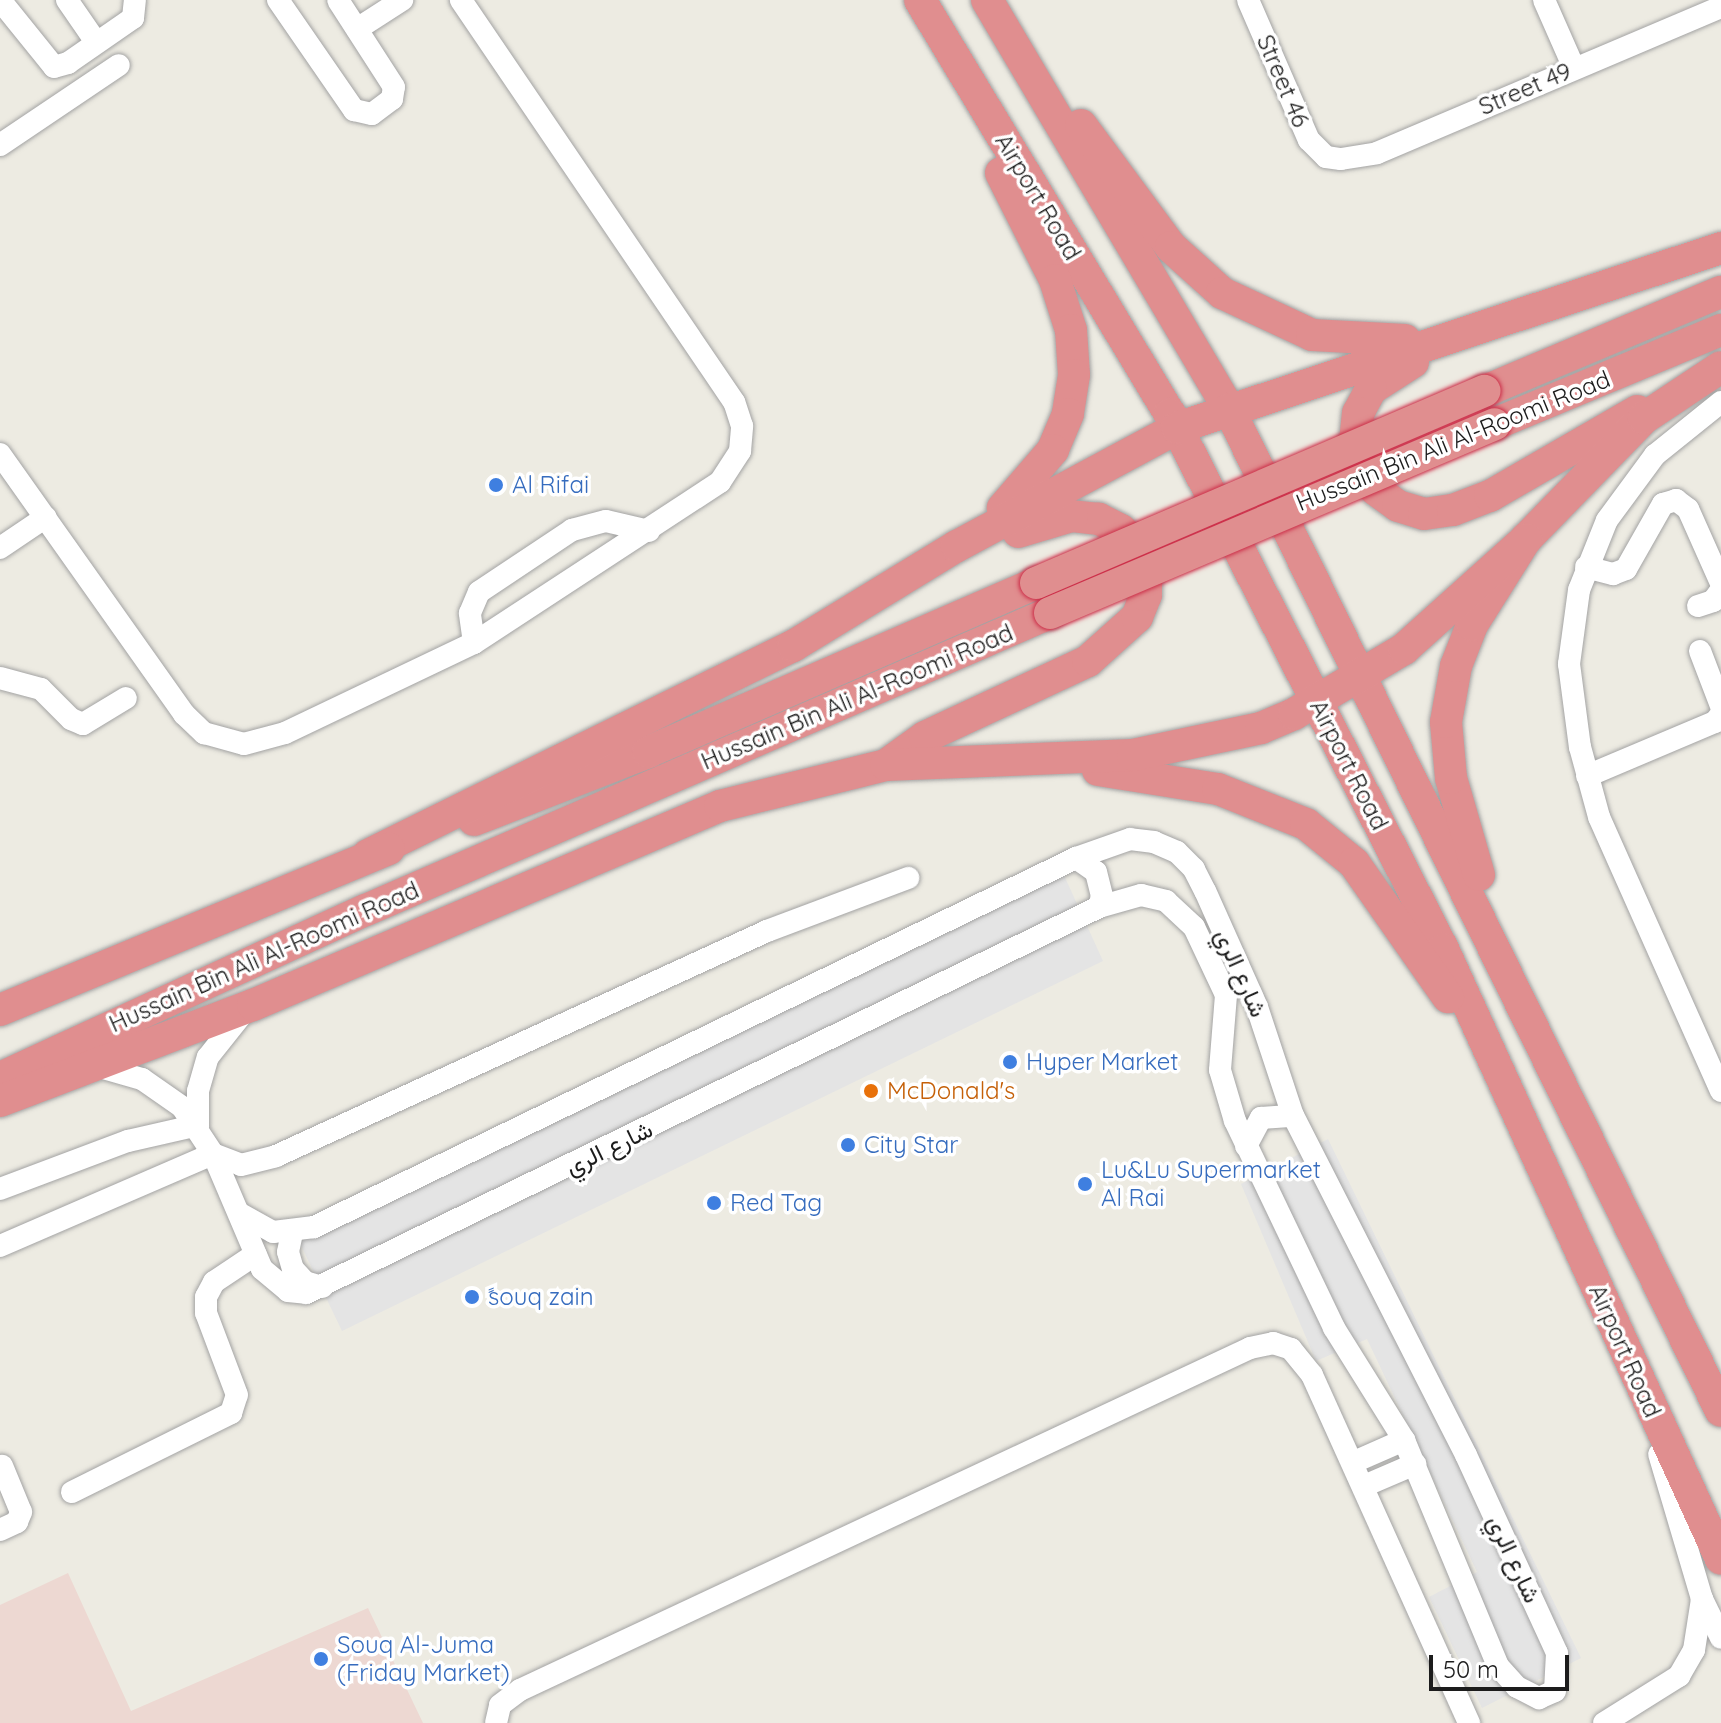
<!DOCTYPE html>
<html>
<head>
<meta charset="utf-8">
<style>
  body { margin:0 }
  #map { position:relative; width:1721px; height:1723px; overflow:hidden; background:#edebe2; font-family:Quicksand,Vazirmatn,sans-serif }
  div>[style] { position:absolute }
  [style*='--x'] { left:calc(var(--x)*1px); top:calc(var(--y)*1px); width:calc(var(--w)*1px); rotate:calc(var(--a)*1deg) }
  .commercial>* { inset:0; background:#edd8d2 }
  .parking>* { inset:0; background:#e4e4e4 }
  .roads { filter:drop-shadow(0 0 2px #a3a3a3) drop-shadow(0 0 2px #a3a3a3) }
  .minor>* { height:22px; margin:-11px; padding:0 11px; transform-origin:11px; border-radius:11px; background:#fff }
  .highway>* { height:32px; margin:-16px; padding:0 16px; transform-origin:16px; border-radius:16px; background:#e08e8f }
  .bridges { filter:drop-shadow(0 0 2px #cc2f49) drop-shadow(0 0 2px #cc2f49) }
  .highway-bridge>* { height:32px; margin:-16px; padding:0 16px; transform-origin:16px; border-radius:16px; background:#e08e8f }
  .dots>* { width:22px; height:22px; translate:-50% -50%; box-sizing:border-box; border:4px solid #fff; border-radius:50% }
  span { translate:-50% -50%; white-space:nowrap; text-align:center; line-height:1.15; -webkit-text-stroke:7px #fff; paint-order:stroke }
  .street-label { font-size:24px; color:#1c1c1c }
  .shop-label { font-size:24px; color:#366cbe }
  .left { translate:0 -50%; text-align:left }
  .food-label { font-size:24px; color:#c56008 }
  .scale { position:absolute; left:1429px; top:1655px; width:140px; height:36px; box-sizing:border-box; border:4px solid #1c1c1c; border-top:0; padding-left:10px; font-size:24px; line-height:28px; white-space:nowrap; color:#1c1c1c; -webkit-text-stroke:6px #fff; paint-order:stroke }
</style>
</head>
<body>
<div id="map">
  <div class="commercial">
    <div style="clip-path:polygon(68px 1573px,131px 1711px,368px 1608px,423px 1723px,0 1723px,0 1605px)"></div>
  </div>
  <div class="parking">
    <div style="clip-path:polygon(1058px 862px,1103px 961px,342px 1331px,294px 1231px)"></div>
    <div style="clip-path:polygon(1328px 1139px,1581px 1658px,1482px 1708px,1429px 1597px,1477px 1572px,1367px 1339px,1316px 1361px,1241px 1184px)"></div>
  </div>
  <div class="roads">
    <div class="minor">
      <div style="--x:0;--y:0;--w:86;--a:51.1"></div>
      <div style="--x:54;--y:67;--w:15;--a:-16"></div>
      <div style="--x:68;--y:63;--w:79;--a:-34.7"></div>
      <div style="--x:133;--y:18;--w:18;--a:-84"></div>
      <div style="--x:67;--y:0;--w:51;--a:55.4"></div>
      <div style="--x:278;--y:0;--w:134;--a:55.4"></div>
      <div style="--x:354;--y:110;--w:18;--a:13"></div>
      <div style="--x:372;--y:114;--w:25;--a:-37"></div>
      <div style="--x:392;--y:99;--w:12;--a:-81"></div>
      <div style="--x:394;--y:87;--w:103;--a:-122.8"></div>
      <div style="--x:1248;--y:0;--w:153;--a:66.5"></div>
      <div style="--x:1309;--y:140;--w:24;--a:45"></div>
      <div style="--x:1326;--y:157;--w:15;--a:8"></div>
      <div style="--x:1341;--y:159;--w:36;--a:-9"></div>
      <div style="--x:1377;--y:153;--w:374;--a:-23"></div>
      <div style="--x:1544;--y:0;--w:74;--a:66.2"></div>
      <div style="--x:357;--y:29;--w:54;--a:-32.8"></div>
      <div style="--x:0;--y:145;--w:143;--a:-33.9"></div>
      <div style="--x:1721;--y:402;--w:85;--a:141.2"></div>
      <div style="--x:1655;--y:455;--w:81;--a:126.4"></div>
      <div style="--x:1607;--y:520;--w:75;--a:111.8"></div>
      <div style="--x:1579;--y:590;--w:75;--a:97.7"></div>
      <div style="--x:1569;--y:664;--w:84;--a:82.5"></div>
      <div style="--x:1580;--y:747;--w:73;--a:74.8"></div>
      <div style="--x:1599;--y:817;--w:300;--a:66"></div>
      <div style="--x:0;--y:454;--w:319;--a:54.7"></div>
      <div style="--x:184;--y:714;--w:28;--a:44"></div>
      <div style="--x:204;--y:733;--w:41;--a:15.4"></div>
      <div style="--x:244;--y:744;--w:42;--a:-15"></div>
      <div style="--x:285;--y:733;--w:209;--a:-25.5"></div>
      <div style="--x:474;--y:643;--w:294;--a:-33.2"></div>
      <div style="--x:720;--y:482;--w:37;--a:-57"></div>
      <div style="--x:740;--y:451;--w:25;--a:-85"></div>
      <div style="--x:742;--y:426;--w:25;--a:-108"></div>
      <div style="--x:734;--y:402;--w:486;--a:-124.2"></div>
      <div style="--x:0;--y:548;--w:55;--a:-34"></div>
      <div style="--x:1586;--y:567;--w:28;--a:15"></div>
      <div style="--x:1613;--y:574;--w:14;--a:-21"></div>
      <div style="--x:1626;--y:569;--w:75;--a:-60.4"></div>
      <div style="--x:1663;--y:504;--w:14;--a:-17"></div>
      <div style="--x:1676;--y:500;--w:15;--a:37"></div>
      <div style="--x:1688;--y:509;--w:81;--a:66"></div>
      <div style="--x:1698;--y:606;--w:16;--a:-18"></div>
      <div style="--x:1713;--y:601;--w:14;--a:-54"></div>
      <div style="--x:474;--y:643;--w:30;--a:-98"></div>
      <div style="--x:470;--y:613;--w:23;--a:-67"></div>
      <div style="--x:479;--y:592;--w:112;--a:-33.7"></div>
      <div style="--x:572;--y:530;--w:35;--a:-15"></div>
      <div style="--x:606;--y:521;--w:44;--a:13.1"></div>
      <div style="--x:1700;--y:651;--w:59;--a:69.1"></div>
      <div style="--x:0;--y:678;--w:42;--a:15"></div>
      <div style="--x:41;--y:689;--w:42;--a:45"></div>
      <div style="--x:71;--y:719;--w:13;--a:23"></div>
      <div style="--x:83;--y:724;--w:50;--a:-31.2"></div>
      <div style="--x:1587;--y:776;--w:139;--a:-22.9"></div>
      <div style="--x:1715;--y:722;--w:10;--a:-53"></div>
      <div style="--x:1076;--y:858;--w:24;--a:35"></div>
      <div style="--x:1096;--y:872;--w:25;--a:76"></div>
      <div style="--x:1102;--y:896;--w:11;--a:105"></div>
      <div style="--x:96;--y:1066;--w:48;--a:15.8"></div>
      <div style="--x:142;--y:1079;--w:49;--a:35"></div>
      <div style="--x:182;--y:1107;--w:56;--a:56.6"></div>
      <div style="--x:213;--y:1154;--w:125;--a:66.9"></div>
      <div style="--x:262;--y:1269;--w:34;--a:40"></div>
      <div style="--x:288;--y:1291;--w:18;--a:6"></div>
      <div style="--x:306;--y:1293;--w:882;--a:-25.95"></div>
      <div style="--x:1099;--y:907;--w:44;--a:-15.9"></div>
      <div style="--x:1141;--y:895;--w:26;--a:13"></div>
      <div style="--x:1166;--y:901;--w:38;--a:43"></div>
      <div style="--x:1194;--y:927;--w:75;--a:64.8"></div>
      <div style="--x:1226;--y:995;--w:75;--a:94.6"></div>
      <div style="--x:1220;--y:1070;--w:53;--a:73.6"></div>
      <div style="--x:1235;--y:1121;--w:229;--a:64.4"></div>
      <div style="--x:1334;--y:1328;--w:132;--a:58"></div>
      <div style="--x:1404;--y:1440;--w:245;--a:67.4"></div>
      <div style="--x:1498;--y:1666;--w:28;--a:48"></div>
      <div style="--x:1517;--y:1687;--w:25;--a:27"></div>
      <div style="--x:1539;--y:1698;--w:17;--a:-24"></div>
      <div style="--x:1555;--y:1691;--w:38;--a:-87"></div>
      <div style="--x:1557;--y:1653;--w:218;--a:-114.7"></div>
      <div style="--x:1466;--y:1455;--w:381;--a:-117"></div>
      <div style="--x:1293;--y:1116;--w:115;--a:-108.3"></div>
      <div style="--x:1257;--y:1007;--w:127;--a:-114.1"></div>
      <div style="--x:1205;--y:891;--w:25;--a:-117"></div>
      <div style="--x:1194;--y:869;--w:24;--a:-135"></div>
      <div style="--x:1177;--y:852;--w:25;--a:-157"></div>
      <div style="--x:1154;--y:842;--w:24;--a:-173"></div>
      <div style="--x:1130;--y:839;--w:57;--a:160.6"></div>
      <div style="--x:1076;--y:858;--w:847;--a:154.16"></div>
      <div style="--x:314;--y:1227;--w:41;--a:173"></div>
      <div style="--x:273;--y:1232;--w:39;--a:-151"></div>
      <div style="--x:198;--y:1125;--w:34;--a:-90"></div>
      <div style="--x:198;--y:1091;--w:35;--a:-74"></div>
      <div style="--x:208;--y:1057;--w:56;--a:-51.5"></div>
      <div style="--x:1246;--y:1146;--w:32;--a:-62"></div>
      <div style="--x:1261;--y:1118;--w:32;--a:-4"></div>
      <div style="--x:0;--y:1189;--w:137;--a:-20.6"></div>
      <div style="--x:128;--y:1141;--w:72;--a:-12.9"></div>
      <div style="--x:292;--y:1233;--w:19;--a:102"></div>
      <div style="--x:288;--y:1252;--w:18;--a:74"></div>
      <div style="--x:293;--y:1269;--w:18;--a:47"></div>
      <div style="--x:305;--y:1282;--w:18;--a:16"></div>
      <div style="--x:0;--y:1246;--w:232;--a:-23.4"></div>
      <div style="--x:213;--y:1154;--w:30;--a:21"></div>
      <div style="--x:241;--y:1165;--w:36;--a:-14"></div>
      <div style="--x:276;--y:1156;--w:540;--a:-24.62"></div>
      <div style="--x:767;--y:931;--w:151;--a:-20.6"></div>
      <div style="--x:1354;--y:1462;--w:55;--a:-23.7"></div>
      <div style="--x:1364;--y:1486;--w:56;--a:-23.3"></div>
      <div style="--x:72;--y:1492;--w:178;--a:-26.4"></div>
      <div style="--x:231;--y:1413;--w:19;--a:-72"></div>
      <div style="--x:237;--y:1395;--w:88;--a:-110.7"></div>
      <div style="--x:206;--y:1313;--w:16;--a:-90"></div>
      <div style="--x:206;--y:1297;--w:17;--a:-62"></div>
      <div style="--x:214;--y:1282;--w:50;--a:-33.7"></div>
      <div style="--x:0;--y:1530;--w:19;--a:-25"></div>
      <div style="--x:17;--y:1522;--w:11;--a:-68"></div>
      <div style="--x:21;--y:1512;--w:50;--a:-112.4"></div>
      <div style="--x:1702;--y:1599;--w:43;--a:64"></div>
      <div style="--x:496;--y:1723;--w:18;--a:-77"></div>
      <div style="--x:500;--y:1705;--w:25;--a:-37"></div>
      <div style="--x:520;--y:1690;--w:806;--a:-25.1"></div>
      <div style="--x:1250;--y:1348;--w:24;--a:-12"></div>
      <div style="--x:1273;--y:1343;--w:19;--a:18"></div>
      <div style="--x:1291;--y:1349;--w:33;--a:51"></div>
      <div style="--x:1312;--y:1375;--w:382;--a:65.7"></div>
      <div style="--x:1604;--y:1723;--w:89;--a:-32.1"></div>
      <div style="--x:1679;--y:1676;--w:30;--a:-60"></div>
      <div style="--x:1694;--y:1650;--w:52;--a:-81.1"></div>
      <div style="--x:1702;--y:1599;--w:151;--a:-106.5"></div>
    </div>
    <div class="highway">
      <div style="--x:920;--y:0;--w:484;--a:58.9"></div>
      <div style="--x:1170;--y:414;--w:601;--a:62.97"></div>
      <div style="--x:1443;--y:949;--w:670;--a:65.5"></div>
      <div style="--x:987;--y:0;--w:475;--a:59.4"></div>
      <div style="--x:1229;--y:409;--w:1116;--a:63.85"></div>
      <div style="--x:1081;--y:125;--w:152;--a:53.6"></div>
      <div style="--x:1171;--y:247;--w:69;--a:42"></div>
      <div style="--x:1222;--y:293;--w:99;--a:25"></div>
      <div style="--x:1312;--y:335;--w:93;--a:3.1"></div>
      <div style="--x:1001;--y:173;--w:120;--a:63.2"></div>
      <div style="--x:1055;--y:280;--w:52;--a:72.3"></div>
      <div style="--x:1071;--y:330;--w:45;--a:86.2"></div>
      <div style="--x:1074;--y:375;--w:39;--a:99"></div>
      <div style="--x:1068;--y:414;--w:39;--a:113"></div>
      <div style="--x:1053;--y:450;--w:77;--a:130.8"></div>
      <div style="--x:1413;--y:362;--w:50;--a:147.3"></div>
      <div style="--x:1371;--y:389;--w:27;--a:118"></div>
      <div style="--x:1358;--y:413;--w:27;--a:96"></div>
      <div style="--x:1355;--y:440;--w:27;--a:80"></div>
      <div style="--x:1360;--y:467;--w:28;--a:55"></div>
      <div style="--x:1376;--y:490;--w:27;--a:36"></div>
      <div style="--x:1398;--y:506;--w:27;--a:17"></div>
      <div style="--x:1424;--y:514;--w:29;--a:-8"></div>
      <div style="--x:1453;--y:510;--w:40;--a:-21"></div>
      <div style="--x:1490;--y:496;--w:170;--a:-30"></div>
      <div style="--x:1485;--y:391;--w:256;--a:-22.8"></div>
      <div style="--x:1495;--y:424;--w:245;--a:-22.6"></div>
      <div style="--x:886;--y:765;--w:48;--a:-35.7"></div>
      <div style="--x:925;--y:737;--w:180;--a:-25"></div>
      <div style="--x:1088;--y:661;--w:66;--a:-41.9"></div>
      <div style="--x:1137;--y:617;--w:24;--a:-68"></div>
      <div style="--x:1146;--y:595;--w:24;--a:-90"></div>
      <div style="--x:1146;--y:571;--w:25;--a:-111"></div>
      <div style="--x:1137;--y:548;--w:24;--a:-132"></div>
      <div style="--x:1121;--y:530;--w:25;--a:-153"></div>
      <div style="--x:1099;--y:519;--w:27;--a:-174"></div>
      <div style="--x:1072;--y:516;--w:56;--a:163.5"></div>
      <div style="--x:1098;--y:770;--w:121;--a:9"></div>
      <div style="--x:1218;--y:789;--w:95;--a:21.7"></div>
      <div style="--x:1306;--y:824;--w:62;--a:39.1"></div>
      <div style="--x:1354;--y:863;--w:164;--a:55"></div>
      <div style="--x:474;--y:820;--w:187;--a:-21.3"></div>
      <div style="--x:648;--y:752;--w:423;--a:-23.5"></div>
      <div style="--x:368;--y:855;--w:474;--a:-26.2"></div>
      <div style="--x:793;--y:646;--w:192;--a:-31.4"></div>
      <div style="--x:957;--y:546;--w:250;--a:-28.2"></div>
      <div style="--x:1177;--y:428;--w:573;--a:-18.31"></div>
      <div style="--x:1479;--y:875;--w:101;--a:-106.1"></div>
      <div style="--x:1451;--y:778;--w:56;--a:-95.1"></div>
      <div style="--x:1446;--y:722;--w:57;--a:-79.9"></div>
      <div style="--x:1456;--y:666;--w:44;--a:-68.7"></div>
      <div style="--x:1472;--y:625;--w:102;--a:-57.9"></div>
      <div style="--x:1526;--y:539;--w:169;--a:-45.7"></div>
      <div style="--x:1644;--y:418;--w:92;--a:-33.5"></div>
      <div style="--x:0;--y:1010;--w:421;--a:-22.5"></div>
      <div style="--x:0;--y:1078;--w:403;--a:-24.7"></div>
      <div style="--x:366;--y:910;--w:746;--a:-23.47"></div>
      <div style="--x:0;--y:1101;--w:271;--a:-20.8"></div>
      <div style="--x:253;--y:1005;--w:508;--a:-23.08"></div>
      <div style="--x:720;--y:806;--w:171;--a:-13.9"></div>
      <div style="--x:886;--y:765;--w:247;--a:-2.3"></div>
      <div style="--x:1133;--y:755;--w:131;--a:-11.9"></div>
      <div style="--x:1261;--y:728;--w:36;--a:-23"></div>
      <div style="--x:1294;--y:714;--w:128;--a:-30.6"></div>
      <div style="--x:1404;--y:649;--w:164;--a:-42"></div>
    </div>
  </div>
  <div class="bridges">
    <div class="highway-bridge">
      <div style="--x:1036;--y:583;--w:488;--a:-23.2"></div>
      <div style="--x:1050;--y:613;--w:483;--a:-23"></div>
    </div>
  </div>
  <div class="dots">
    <div style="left:496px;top:485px;background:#3f7fe0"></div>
    <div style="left:1010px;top:1062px;background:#3f7fe0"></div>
    <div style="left:871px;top:1091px;background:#e8710a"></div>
    <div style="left:848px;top:1145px;background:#3f7fe0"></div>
    <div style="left:1085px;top:1184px;background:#3f7fe0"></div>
    <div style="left:714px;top:1203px;background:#3f7fe0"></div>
    <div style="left:472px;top:1297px;background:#3f7fe0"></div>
    <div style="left:321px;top:1659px;background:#3f7fe0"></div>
  </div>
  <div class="street-label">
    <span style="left:1283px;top:81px;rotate:67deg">Street 46</span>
    <span style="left:1525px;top:89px;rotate:-23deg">Street 49</span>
    <span style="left:1038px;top:197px;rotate:59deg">Airport Road</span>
    <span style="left:1453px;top:441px;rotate:-22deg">Hussain Bin Ali Al-Roomi Road</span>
    <span style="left:857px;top:697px;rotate:-23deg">Hussain Bin Ali Al-Roomi Road</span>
    <span style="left:1349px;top:765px;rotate:63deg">Airport Road</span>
    <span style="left:264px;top:957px;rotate:-24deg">Hussain Bin Ali Al-Roomi Road</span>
    <span style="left:1241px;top:973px;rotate:66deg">شارع الري</span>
    <span style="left:609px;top:1148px;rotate:-26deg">شارع الري</span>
    <span style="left:1625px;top:1351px;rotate:66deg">Airport Road</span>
    <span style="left:1514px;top:1559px;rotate:65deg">شارع الري</span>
  </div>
  <div class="shop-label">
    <span class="left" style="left:512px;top:485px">Al Rifai</span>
    <span class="left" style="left:1026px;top:1062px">Hyper Market</span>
    <span class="left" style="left:864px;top:1145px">City Star</span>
    <span class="left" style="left:1101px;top:1184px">Lu&amp;Lu Supermarket<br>Al Rai</span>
    <span class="left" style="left:730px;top:1203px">Red Tag</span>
    <span class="left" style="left:488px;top:1297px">ًsouq zain</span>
    <span class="left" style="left:337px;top:1659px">Souq Al-Juma<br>(Friday Market)</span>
  </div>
  <div class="food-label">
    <span class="left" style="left:887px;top:1091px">McDonald's</span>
  </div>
  <div class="scale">50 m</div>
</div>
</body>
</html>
